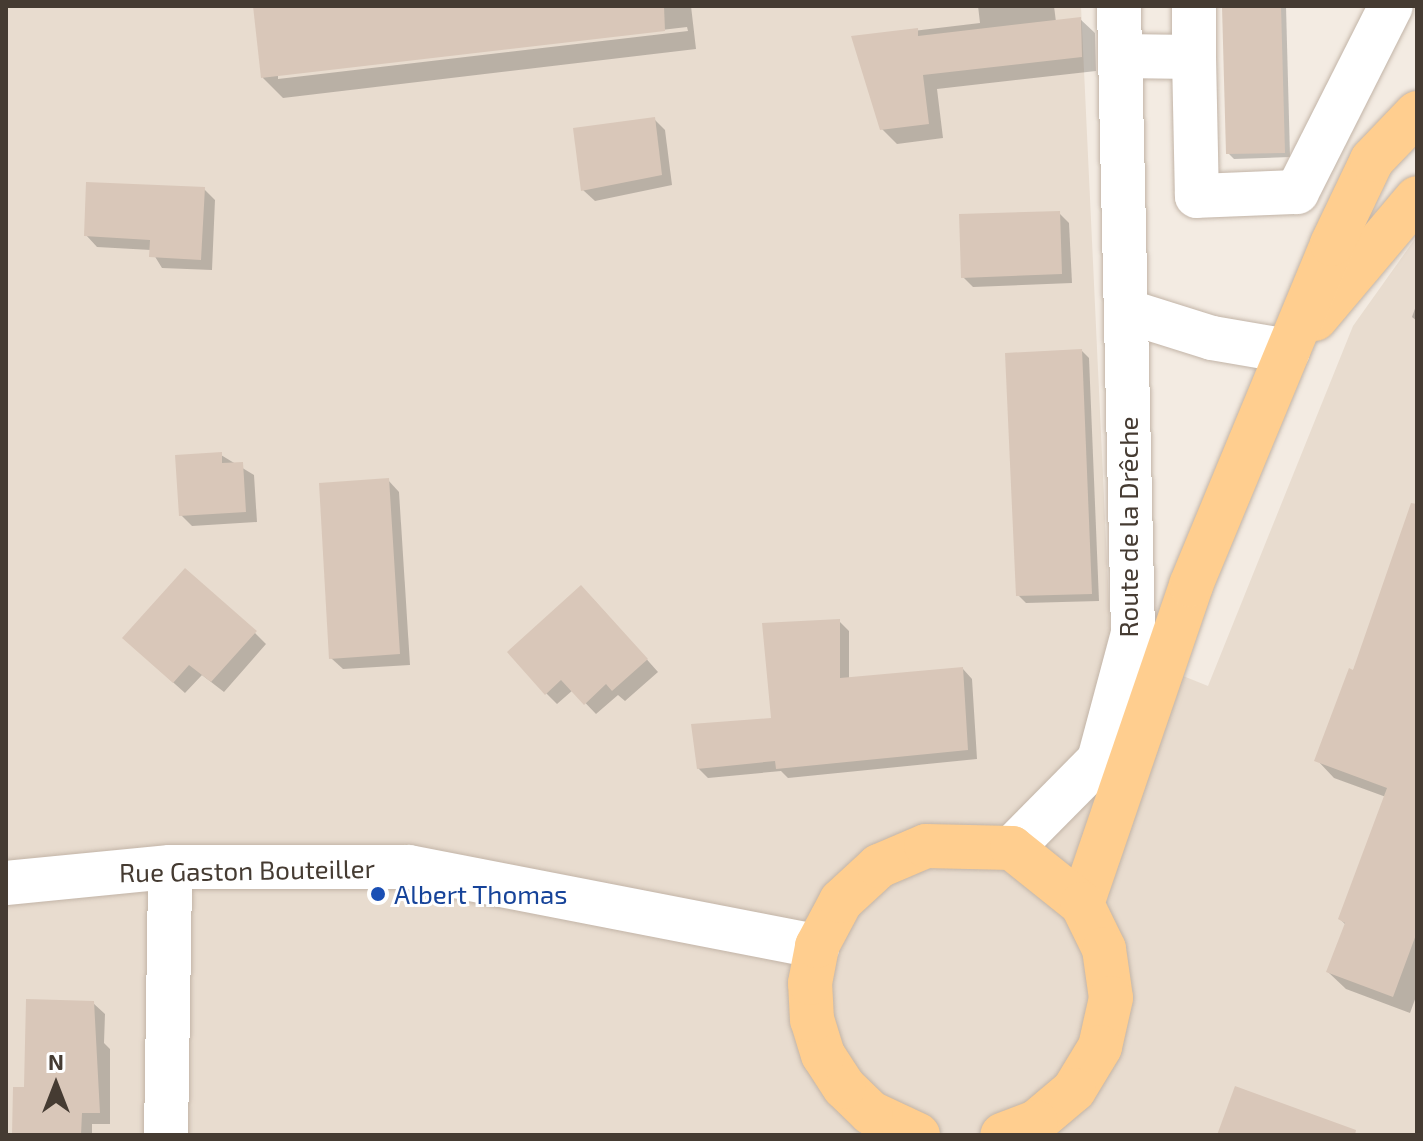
<!DOCTYPE html>
<html>
<head>
<meta charset="utf-8">
<style>
  body { margin:0 }
  #map { position:relative; width:1423px; height:1141px; overflow:hidden; background:#f3ebe2; font-family:"Exo 2",sans-serif }
  div>[style] { position:absolute }
  [style*='--x'] { left:calc(var(--x)*1px); top:calc(var(--y)*1px); width:calc(var(--w)*1px); rotate:calc(var(--a)*1deg) }
  .residential>* { inset:0; background:#e8dccf }
  .shadow>* { inset:0; background:#0003 }
  .building>* { inset:0; background:#d9c7b9 }
  .roads { filter:drop-shadow(0 0 2px #c2b4a7) drop-shadow(0 0 2px #c2b4a7) }
  .minor>* { height:44px; margin:-22px; padding:0 22px; transform-origin:22px; border-radius:22px; background:#fff }
  .major>* { height:44px; margin:-22px; padding:0 22px; transform-origin:22px; border-radius:22px; background:#ffce8f }
  .dots>* { width:22px; height:22px; translate:-50% -50%; box-sizing:border-box; border:4px solid #fff; border-radius:50% }
  span { translate:-50% -50%; white-space:nowrap; text-align:center; line-height:1.15; -webkit-text-stroke:6px #fff; paint-order:stroke }
  .street-label { font-size:26px; color:#453b32 }
  .transit-label { font-size:26px; color:#164399 }
  .left { translate:0 -50%; text-align:left }
  .frame { position:absolute; inset:0; border:8px solid #453b32; pointer-events:none }
  .north { position:absolute; left:16px; top:1045px; width:80px; height:80px; -webkit-text-stroke:6px #fff; paint-order:stroke; rotate:0deg; font-size:22px; font-weight:700; line-height:32px; text-align:center; color:#453b32 }
  .north::after { content:''; display:block; margin:auto; width:28px; height:36px; background:#453b32; clip-path:polygon(50% 0,100% 100%,50% 72%,0 100%) }
</style>
</head>
<body>
<div id="map">
  <div class="residential">
    <div style="clip-path:polygon(6px 6px,1081px 6px,1111px 647px,1208px 686px,1353px 326px,1417px 236px,1417px 1135px,6px 1135px)"></div>
  </div>
  <div class="shadow">
    <div style="clip-path:polygon(evenodd,255px 6px,691px 6px,696px 49px,283px 98px,263px 78px,255px 6px,687px 27px,688px 31px,278px 79px,278px 75px,687px 27px)"></div>
    <div style="clip-path:polygon(978px 6px,1054px 6px,1056px 22px,1080px 19px,1095px 33px,1096px 71px,937px 89px,943px 138px,897px 144px,882px 129px,854px 38px,980px 23px)"></div>
    <div style="clip-path:polygon(1223px 6px,1286px 6px,1290px 157px,1234px 159px,1228px 153px)"></div>
    <div style="clip-path:polygon(654px 119px,665px 130px,672px 185px,595px 201px,583px 190px)"></div>
    <div style="clip-path:polygon(204px 189px,215px 200px,212px 270px,162px 268px,151px 250px,97px 247px,86px 235px)"></div>
    <div style="clip-path:polygon(1059px 213px,1069px 223px,1072px 283px,973px 287px,963px 277px)"></div>
    <div style="clip-path:polygon(1417px 303px,1417px 321px,1412px 317px)"></div>
    <div style="clip-path:polygon(1082px 351px,1089px 358px,1099px 601px,1026px 603px,1018px 595px)"></div>
    <div style="clip-path:polygon(221px 455px,254px 475px,257px 522px,192px 526px,181px 515px)"></div>
    <div style="clip-path:polygon(388px 480px,399px 492px,410px 665px,343px 669px,331px 658px)"></div>
    <div style="clip-path:polygon(1417px 513px,1417px 994px,1410px 1013px,1346px 989px,1328px 972px,1346px 925px,1340px 919px,1386px 797px,1334px 778px,1317px 760px)"></div>
    <div style="clip-path:polygon(593px 599px,658px 672px,625px 701px,618px 695px,596px 714px,573px 690px,557px 704px,546px 693px)"></div>
    <div style="clip-path:polygon(839px 621px,849px 631px,849px 680px,963px 669px,972px 679px,977px 759px,788px 778px,781px 771px,708px 778px,698px 768px,773px 720px)"></div>
    <div style="clip-path:polygon(255px 633px,266px 644px,224px 692px,202px 675px,185px 693px,136px 649px)"></div>
    <div style="clip-path:polygon(93px 1003px,105px 1014px,104px 1043px,110px 1049px,110px 1124px,92px 1124px,92px 1135px,24px 1135px)"></div>
  </div>
  <div class="building">
    <div style="clip-path:polygon(253px 6px,664px 6px,665px 31px,261px 78px)"></div>
    <div style="clip-path:polygon(1222px 6px,1281px 6px,1285px 153px,1226px 154px)"></div>
    <div style="clip-path:polygon(1081px 17px,1082px 57px,923px 75px,929px 124px,880px 130px,851px 36px,918px 28px,918px 36px)"></div>
    <div style="clip-path:polygon(655px 117px,662px 175px,581px 191px,573px 128px)"></div>
    <div style="clip-path:polygon(86px 182px,205px 187px,201px 260px,149px 257px,150px 240px,84px 236px)"></div>
    <div style="clip-path:polygon(1060px 211px,1062px 274px,961px 278px,959px 214px)"></div>
    <div style="clip-path:polygon(1082px 349px,1092px 594px,1016px 596px,1005px 353px)"></div>
    <div style="clip-path:polygon(222px 452px,222px 463px,243px 462px,246px 512px,179px 516px,175px 455px)"></div>
    <div style="clip-path:polygon(389px 478px,400px 654px,329px 659px,319px 483px)"></div>
    <div style="clip-path:polygon(1411px 503px,1417px 504px,1417px 932px,1393px 997px,1326px 972px,1345px 923px,1338px 919px,1387px 788px,1314px 761px,1349px 668px,1353px 670px)"></div>
    <div style="clip-path:polygon(185px 568px,257px 631px,211px 682px,189px 665px,173px 683px,122px 638px)"></div>
    <div style="clip-path:polygon(581px 585px,648px 659px,612px 691px,606px 684px,584px 705px,561px 680px,545px 695px,507px 652px)"></div>
    <div style="clip-path:polygon(840px 619px,840px 678px,963px 667px,968px 750px,776px 769px,775px 761px,697px 769px,691px 724px,771px 718px,762px 623px)"></div>
    <div style="clip-path:polygon(26px 999px,94px 1001px,100px 1113px,82px 1113px,81px 1135px,12px 1135px,13px 1087px,24px 1087px)"></div>
    <div style="clip-path:polygon(1235px 1086px,1356px 1130px,1355px 1135px,1217px 1135px)"></div>
  </div>
  <div class="roads">
    <div class="minor">
      <div style="--x:1120;--y:56;--w:74;--a:0.8"></div>
      <div style="--x:1194;--y:57;--w:139;--a:88.8"></div>
      <div style="--x:1197;--y:196;--w:100;--a:-2.3"></div>
      <div style="--x:1297;--y:192;--w:208;--a:-63.2"></div>
      <div style="--x:1194;--y:57;--w:51;--a:-90"></div>
      <div style="--x:1126;--y:311;--w:90;--a:17.4"></div>
      <div style="--x:1212;--y:338;--w:77;--a:9.7"></div>
      <div style="--x:1012;--y:848;--w:124;--a:-45.3"></div>
      <div style="--x:1099;--y:760;--w:131;--a:-75"></div>
      <div style="--x:1133;--y:633;--w:627;--a:-91.28"></div>
      <div style="--x:6;--y:883;--w:165;--a:-5.6"></div>
      <div style="--x:170;--y:867;--w:239;--a:0"></div>
      <div style="--x:409;--y:867;--w:416;--a:11"></div>
      <div style="--x:166;--y:1135;--w:268;--a:-89.1"></div>
    </div>
    <div class="major">
      <div style="--x:1315;--y:319;--w:158;--a:-49.9"></div>
      <div style="--x:1082;--y:904;--w:337;--a:-71.1"></div>
      <div style="--x:1191;--y:585;--w:369;--a:-67.5"></div>
      <div style="--x:1332;--y:244;--w:93;--a:-64.5"></div>
      <div style="--x:1372;--y:160;--w:65;--a:-46.2"></div>
      <div style="--x:918;--y:1135;--w:52;--a:-154.9"></div>
      <div style="--x:871;--y:1113;--w:37;--a:-136"></div>
      <div style="--x:844;--y:1087;--w:38;--a:-123"></div>
      <div style="--x:823;--y:1055;--w:37;--a:-107"></div>
      <div style="--x:812;--y:1020;--w:37;--a:-93"></div>
      <div style="--x:810;--y:983;--w:38;--a:-79"></div>
      <div style="--x:817;--y:946;--w:51;--a:-61.9"></div>
      <div style="--x:841;--y:901;--w:52;--a:-42.6"></div>
      <div style="--x:879;--y:866;--w:51;--a:-23.1"></div>
      <div style="--x:926;--y:846;--w:86;--a:1.3"></div>
      <div style="--x:1012;--y:848;--w:90;--a:38.7"></div>
      <div style="--x:1082;--y:904;--w:50;--a:63.9"></div>
      <div style="--x:1104;--y:949;--w:49;--a:81.9"></div>
      <div style="--x:1111;--y:998;--w:50;--a:102.7"></div>
      <div style="--x:1100;--y:1047;--w:50;--a:121.2"></div>
      <div style="--x:1074;--y:1090;--w:50;--a:139.9"></div>
      <div style="--x:1036;--y:1122;--w:36;--a:159"></div>
    </div>
  </div>
  <div class="dots">
    <div style="left:378px;top:894px;background:#1a4fb4"></div>
  </div>
  <div class="street-label">
    <span style="left:1128px;top:527px;rotate:-90deg">Route de la Drêche</span>
    <span style="left:247px;top:870px;rotate:-1deg">Rue Gaston Bouteiller</span>
  </div>
  <div class="transit-label">
    <span class="left" style="left:394px;top:894px">Albert Thomas</span>
  </div>
  <div class="frame"></div>
  <div class="north">N</div>
</div>
</body>
</html>
